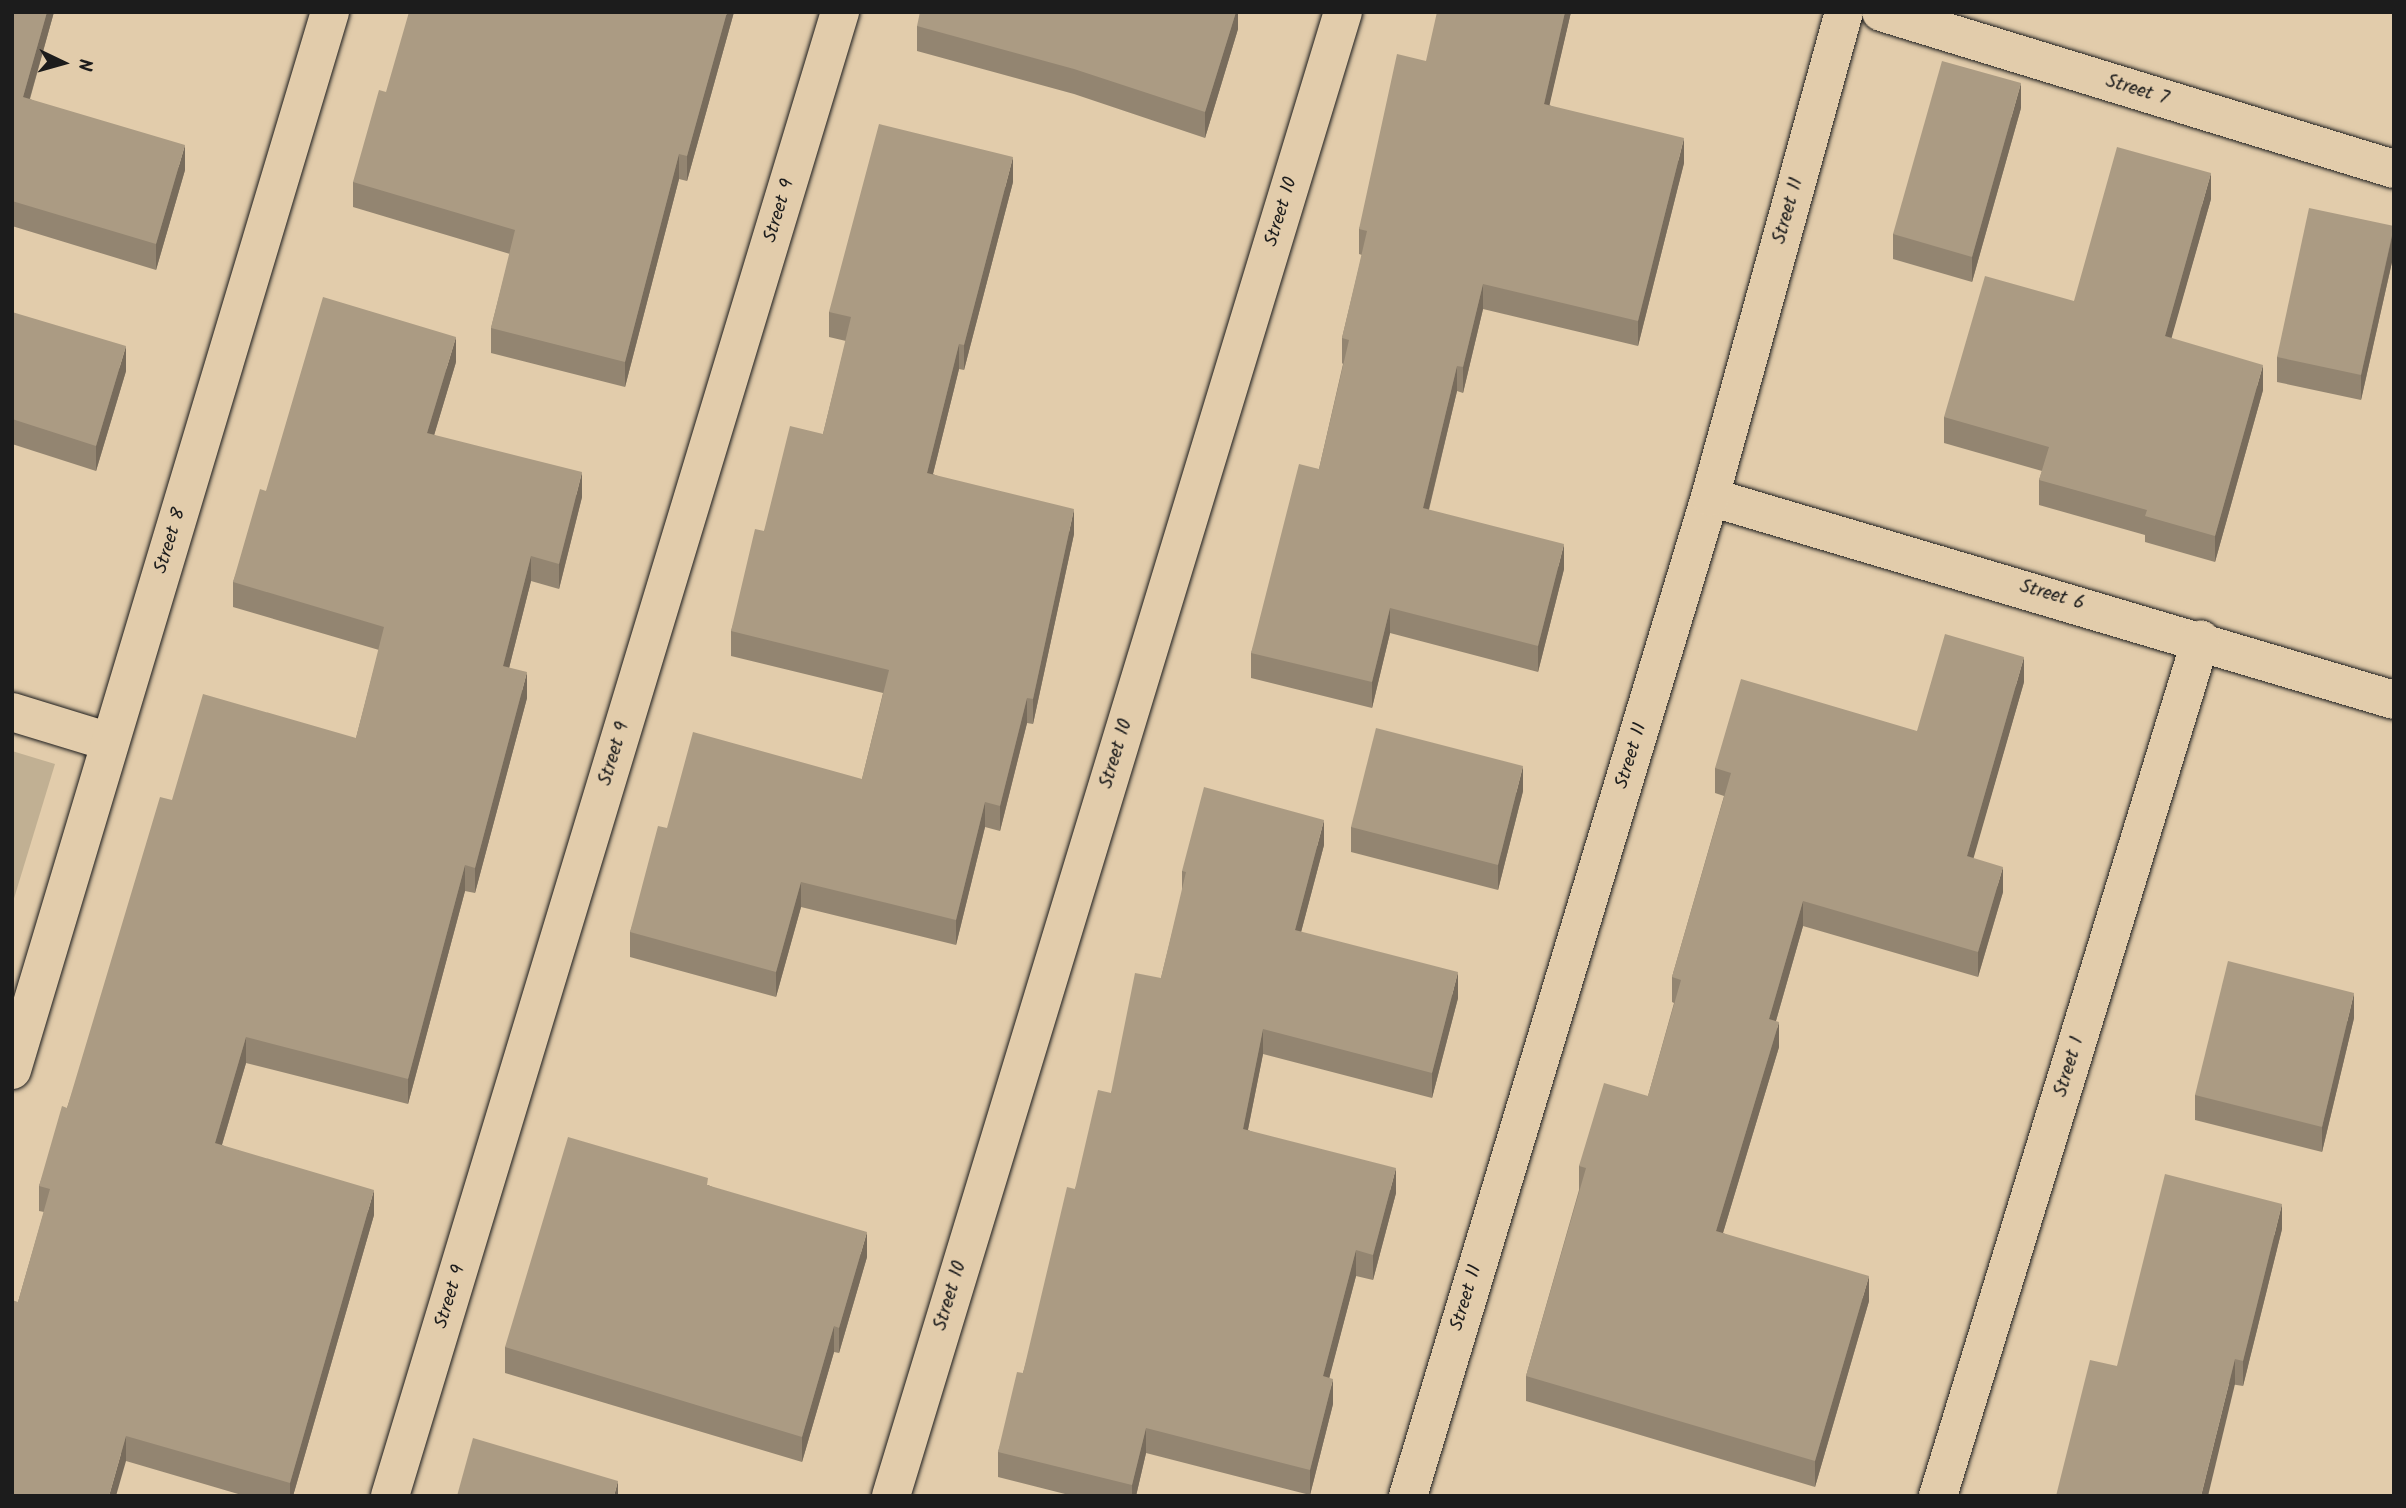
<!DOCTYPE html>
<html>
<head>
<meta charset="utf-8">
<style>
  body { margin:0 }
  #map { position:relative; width:2406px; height:1508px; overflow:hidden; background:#e2ccab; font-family:Kalam,sans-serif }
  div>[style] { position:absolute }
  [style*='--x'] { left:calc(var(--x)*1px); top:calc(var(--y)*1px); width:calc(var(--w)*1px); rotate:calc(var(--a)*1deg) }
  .green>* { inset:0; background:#c1b093 }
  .roads { filter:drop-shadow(0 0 2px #1c1c1c) drop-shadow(0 0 2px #1c1c1c) }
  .minor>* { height:38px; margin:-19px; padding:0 19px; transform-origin:19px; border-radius:19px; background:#e2ccab }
  .wall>* { inset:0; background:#938571 }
  .shaded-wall>* { inset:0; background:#786c5c }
  .building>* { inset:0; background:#ab9b83 }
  span { translate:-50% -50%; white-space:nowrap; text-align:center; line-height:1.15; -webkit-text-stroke:5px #e2ccab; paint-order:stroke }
  .street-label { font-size:19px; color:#1c1c1c }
  .frame { position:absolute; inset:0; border:14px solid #1c1c1c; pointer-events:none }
  .north { position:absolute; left:28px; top:28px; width:70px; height:70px; -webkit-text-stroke:5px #e2ccab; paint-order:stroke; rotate:95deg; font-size:19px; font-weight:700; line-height:28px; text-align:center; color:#1c1c1c }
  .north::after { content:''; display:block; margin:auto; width:24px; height:32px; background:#1c1c1c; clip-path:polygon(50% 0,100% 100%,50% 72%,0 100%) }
</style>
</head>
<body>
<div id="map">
  <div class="green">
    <div style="clip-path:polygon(12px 751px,55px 764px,12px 905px)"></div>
  </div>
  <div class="roads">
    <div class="minor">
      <div style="--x:1881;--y:12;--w:536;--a:17.02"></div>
      <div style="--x:1710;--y:497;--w:713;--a:16.53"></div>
      <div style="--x:12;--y:712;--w:102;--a:17"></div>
      <div style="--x:12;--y:1070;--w:1105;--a:-73.27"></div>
      <div style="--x:390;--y:1496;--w:1551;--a:-73.13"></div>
      <div style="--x:891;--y:1496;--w:1551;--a:-73.06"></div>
      <div style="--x:1408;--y:1496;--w:1044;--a:-73.18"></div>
      <div style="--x:1710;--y:497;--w:503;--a:-74.56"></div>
      <div style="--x:1938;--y:1496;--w:896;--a:-72.94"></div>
    </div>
  </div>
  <div class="wall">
    <div style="clip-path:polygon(12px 12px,54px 12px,30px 99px,185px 170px,156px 270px,12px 226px)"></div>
    <div style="clip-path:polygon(734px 12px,687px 181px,679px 179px,625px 387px,491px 353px,491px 328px,510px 254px,353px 207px,353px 182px)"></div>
    <div style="clip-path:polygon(1238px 12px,1238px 29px,1205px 138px,1074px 94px,917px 51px,917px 26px)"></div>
    <div style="clip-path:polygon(1571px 12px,1549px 105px,1684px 163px,1638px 346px,1483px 309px,1463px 393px,1457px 391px,1429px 510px,1564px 569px,1538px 672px,1390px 633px,1372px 708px,1251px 678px,1251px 653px,1319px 469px,1343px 364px,1342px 363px,1342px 338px,1362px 255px,1359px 254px,1359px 229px,1426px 61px)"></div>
    <div style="clip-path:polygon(2021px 108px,1972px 282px,1893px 259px,1893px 234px)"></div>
    <div style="clip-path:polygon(1013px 182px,964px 370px,959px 369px,933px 474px,1074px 534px,1033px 724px,1027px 723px,1000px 831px,985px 827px,956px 945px,801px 907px,776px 997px,630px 957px,630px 932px,667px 828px,862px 779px,883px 693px,731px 656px,731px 631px,764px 531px,823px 434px,846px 341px,829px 337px,829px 312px)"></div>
    <div style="clip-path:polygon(2211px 199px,2171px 338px,2263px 390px,2215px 562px,2145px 542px,2145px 535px,2039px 505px,2039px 480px,2042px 471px,1944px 443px,1944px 417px,2074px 301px)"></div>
    <div style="clip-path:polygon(2394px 226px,2394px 253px,2361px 400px,2277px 382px,2277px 357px)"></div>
    <div style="clip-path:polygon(12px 312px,126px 371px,96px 471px,12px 444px)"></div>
    <div style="clip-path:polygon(456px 362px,434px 435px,582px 497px,559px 589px,531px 581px,509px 668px,527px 698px,475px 893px,465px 891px,408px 1104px,246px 1063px,222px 1145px,374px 1215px,293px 1496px,245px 1496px,126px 1461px,18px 1302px,44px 1212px,39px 1211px,39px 1186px,67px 1108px,172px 800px,356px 738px,379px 650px,233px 607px,233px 582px,266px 491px)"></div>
    <div style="clip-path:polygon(2024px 682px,1973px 858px,2003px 892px,1978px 977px,1803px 926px,1776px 1021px,1779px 1047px,1723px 1233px,1869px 1301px,1815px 1487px,1526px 1401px,1526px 1376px,1579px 1190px,1579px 1166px,1648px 1096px,1674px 1003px,1672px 1002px,1672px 977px,1724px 796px,1715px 793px,1715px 768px,1917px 731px)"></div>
    <div style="clip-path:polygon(1523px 791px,1498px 890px,1351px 852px,1351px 827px)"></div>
    <div style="clip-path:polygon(1324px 845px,1301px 932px,1458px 998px,1432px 1098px,1263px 1054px,1248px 1130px,1396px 1193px,1373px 1280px,1356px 1276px,1329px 1378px,1333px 1404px,1310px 1495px,1146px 1453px,1136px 1496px,1073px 1496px,998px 1477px,998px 1452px,1023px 1373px,1075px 1189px,1111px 1093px,1161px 978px,1182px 893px,1182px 871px)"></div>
    <div style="clip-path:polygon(2354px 1018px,2322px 1152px,2195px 1120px,2195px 1095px)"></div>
    <div style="clip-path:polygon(708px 1185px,867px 1257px,839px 1353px,834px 1352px,802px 1462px,505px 1373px,505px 1347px)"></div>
    <div style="clip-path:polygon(2282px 1229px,2243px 1386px,2117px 1366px)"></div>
  </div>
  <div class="shaded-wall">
    <div style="clip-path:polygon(47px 12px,54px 12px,23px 122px,23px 97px)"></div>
    <div style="clip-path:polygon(727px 12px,734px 12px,687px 181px,687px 156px)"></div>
    <div style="clip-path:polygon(1236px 12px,1238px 12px,1238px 29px,1205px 138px,1205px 112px)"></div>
    <div style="clip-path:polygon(1565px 12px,1571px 12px,1544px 129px,1544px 104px)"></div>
    <div style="clip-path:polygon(2021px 83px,2021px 108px,1972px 282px,1972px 257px)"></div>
    <div style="clip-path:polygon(1684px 138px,1684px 163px,1638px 346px,1638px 321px)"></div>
    <div style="clip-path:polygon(185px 145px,185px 170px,156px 270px,156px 244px)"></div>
    <div style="clip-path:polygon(679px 154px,679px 179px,625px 387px,625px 362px)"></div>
    <div style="clip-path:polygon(1013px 157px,1013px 182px,964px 370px,964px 345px)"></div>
    <div style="clip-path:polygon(2211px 173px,2211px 199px,2165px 361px,2165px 336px)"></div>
    <div style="clip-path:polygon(2394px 228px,2394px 253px,2361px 400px,2361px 375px)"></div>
    <div style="clip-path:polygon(1483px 284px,1483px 309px,1463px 393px,1463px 367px)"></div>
    <div style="clip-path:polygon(456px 337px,456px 362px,427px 459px,427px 433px)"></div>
    <div style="clip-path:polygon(959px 344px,959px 369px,927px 498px,927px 473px)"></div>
    <div style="clip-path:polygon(126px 346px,126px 371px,96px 471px,96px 446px)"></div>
    <div style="clip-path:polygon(2263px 365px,2263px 390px,2215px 562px,2215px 536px)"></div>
    <div style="clip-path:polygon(1457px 366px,1457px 391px,1423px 533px,1423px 508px)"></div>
    <div style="clip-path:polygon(582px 472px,582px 497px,559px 589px,559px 564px)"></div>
    <div style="clip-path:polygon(1074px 509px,1074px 534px,1033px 724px,1033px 699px)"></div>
    <div style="clip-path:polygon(1564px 544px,1564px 569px,1538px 672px,1538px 646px)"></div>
    <div style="clip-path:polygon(531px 556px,531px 581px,503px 692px,503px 666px)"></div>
    <div style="clip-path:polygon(1390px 608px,1390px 633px,1372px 708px,1372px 682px)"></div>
    <div style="clip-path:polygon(2024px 657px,2024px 682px,1967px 881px,1967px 856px)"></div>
    <div style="clip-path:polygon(527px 672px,527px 698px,475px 893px,475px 868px)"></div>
    <div style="clip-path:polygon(1027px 698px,1027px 723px,1000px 831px,1000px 806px)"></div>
    <div style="clip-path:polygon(1523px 766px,1523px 791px,1498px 890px,1498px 865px)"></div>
    <div style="clip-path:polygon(985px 802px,985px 827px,956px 945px,956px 920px)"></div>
    <div style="clip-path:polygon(1324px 820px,1324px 845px,1295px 955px,1295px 930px)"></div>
    <div style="clip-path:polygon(465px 865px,465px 891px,408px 1104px,408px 1079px)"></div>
    <div style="clip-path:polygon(2003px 867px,2003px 892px,1978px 977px,1978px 952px)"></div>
    <div style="clip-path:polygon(801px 882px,801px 907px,776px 997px,776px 972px)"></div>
    <div style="clip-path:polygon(1803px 901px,1803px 926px,1769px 1045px,1769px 1019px)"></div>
    <div style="clip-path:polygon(1458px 972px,1458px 998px,1432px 1098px,1432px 1073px)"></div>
    <div style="clip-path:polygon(2354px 993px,2354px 1018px,2322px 1152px,2322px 1127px)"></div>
    <div style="clip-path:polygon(1779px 1022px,1779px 1047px,1716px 1256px,1716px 1231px)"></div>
    <div style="clip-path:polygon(1263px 1029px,1263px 1054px,1243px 1154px,1243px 1129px)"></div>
    <div style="clip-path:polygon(246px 1037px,246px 1063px,215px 1168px,215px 1143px)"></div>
    <div style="clip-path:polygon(1396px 1168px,1396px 1193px,1373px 1280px,1373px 1255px)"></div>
    <div style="clip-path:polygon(374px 1190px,374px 1215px,293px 1496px,290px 1496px,290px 1483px)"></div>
    <div style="clip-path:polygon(2282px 1204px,2282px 1229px,2243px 1386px,2243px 1361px)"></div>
    <div style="clip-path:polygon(867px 1232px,867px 1257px,839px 1353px,839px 1328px)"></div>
    <div style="clip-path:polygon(1356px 1250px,1356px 1276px,1323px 1402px,1323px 1376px)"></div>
    <div style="clip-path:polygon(1869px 1276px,1869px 1301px,1815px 1487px,1815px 1461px)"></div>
    <div style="clip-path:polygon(834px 1326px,834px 1352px,802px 1462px,802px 1437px)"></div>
    <div style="clip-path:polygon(2235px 1359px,2235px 1384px,2208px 1496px,2201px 1496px)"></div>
    <div style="clip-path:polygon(1333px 1379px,1333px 1404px,1310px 1495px,1310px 1470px)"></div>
    <div style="clip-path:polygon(1146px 1428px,1146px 1453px,1136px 1496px,1132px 1496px,1132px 1485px)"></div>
    <div style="clip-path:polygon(126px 1436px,126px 1461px,116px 1496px,109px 1496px)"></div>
    <div style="clip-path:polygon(618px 1481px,618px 1496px,614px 1496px)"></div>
  </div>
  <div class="building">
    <div style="clip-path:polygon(12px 12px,47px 12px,23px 97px,185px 145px,156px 244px,12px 201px)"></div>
    <div style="clip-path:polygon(409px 12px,727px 12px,687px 156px,679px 154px,625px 362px,491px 328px,515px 230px,353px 182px,379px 90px,386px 92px)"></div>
    <div style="clip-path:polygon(920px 12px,1236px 12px,1205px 112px,1074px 69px,917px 26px)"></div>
    <div style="clip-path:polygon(1437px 12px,1565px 12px,1544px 104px,1684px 138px,1638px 321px,1483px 284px,1463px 367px,1457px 366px,1423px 508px,1564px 544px,1538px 646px,1390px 608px,1372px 682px,1251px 653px,1299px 464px,1319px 469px,1349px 340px,1342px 338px,1367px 231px,1359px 229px,1397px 54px,1426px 61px)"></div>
    <div style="clip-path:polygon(1942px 61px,2021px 83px,1972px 257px,1893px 234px)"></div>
    <div style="clip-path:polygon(879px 124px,1013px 157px,964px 345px,959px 344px,927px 473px,1074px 509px,1033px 699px,1027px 698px,1000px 806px,985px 802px,956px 920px,801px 882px,776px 972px,630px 932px,658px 826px,667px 828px,693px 732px,862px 779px,889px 670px,731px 631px,755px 529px,764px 531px,790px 426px,823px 434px,851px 317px,829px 312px)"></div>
    <div style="clip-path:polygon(2117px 147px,2211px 173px,2165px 336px,2263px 365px,2215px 536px,2145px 516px,2147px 510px,2039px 480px,2049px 447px,1944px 417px,1985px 276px,2074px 301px)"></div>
    <div style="clip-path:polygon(2309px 208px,2394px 226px,2361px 375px,2277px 357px)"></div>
    <div style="clip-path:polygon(323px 297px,456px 337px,427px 433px,582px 472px,559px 564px,531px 556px,503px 666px,527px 672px,475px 868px,465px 865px,408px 1079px,246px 1037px,215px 1143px,374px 1190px,290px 1483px,126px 1436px,109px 1496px,12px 1496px,12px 1300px,18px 1302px,50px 1189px,39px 1186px,62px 1106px,67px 1108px,160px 797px,172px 800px,203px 694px,356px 738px,384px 627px,233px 582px,260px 489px,266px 491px)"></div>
    <div style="clip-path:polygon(12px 312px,126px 346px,96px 446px,12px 419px)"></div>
    <div style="clip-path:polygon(1945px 634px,2024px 657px,1967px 856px,2003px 867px,1978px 952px,1803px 901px,1769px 1019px,1779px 1022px,1716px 1231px,1869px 1276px,1815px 1461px,1526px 1376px,1586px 1168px,1579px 1166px,1604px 1083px,1648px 1096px,1681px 980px,1672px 977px,1731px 773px,1715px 768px,1741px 679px,1917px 731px)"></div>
    <div style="clip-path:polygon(1376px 728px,1523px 766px,1498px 865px,1351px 827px)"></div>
    <div style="clip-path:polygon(1204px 787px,1324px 820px,1295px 930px,1458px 972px,1432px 1073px,1263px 1029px,1243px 1129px,1396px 1168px,1373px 1255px,1356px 1250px,1323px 1376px,1333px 1379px,1310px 1470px,1146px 1428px,1132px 1485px,998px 1452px,1017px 1372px,1023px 1373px,1067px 1187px,1075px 1189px,1098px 1090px,1111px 1093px,1135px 973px,1161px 978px,1186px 872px,1182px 871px)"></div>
    <div style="clip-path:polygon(2228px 961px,2354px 993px,2322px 1127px,2195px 1095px)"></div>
    <div style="clip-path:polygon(568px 1137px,708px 1178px,707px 1185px,867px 1232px,839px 1328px,834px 1326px,802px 1437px,505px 1347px)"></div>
    <div style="clip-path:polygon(2165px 1174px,2282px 1204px,2243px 1361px,2235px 1359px,2201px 1496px,2056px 1496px,2090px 1360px,2117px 1366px)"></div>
    <div style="clip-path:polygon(473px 1438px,618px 1481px,614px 1496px,457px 1496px)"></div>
  </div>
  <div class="street-label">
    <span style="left:2137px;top:91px;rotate:17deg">Street 7</span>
    <span style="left:780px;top:211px;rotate:-73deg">Street 9</span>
    <span style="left:1789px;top:211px;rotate:-74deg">Street 11</span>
    <span style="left:1282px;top:212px;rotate:-73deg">Street 10</span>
    <span style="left:171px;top:541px;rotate:-73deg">Street 8</span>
    <span style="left:2052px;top:596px;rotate:16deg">Street 6</span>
    <span style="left:615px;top:754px;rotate:-73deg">Street 9</span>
    <span style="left:1117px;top:754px;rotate:-73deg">Street 10</span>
    <span style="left:1632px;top:756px;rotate:-73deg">Street 11</span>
    <span style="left:2070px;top:1067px;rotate:-73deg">Street 1</span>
    <span style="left:951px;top:1296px;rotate:-73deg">Street 10</span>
    <span style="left:451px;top:1297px;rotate:-73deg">Street 9</span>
    <span style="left:1467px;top:1298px;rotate:-73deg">Street 11</span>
  </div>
  <div class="frame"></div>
  <div class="north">N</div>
</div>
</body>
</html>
